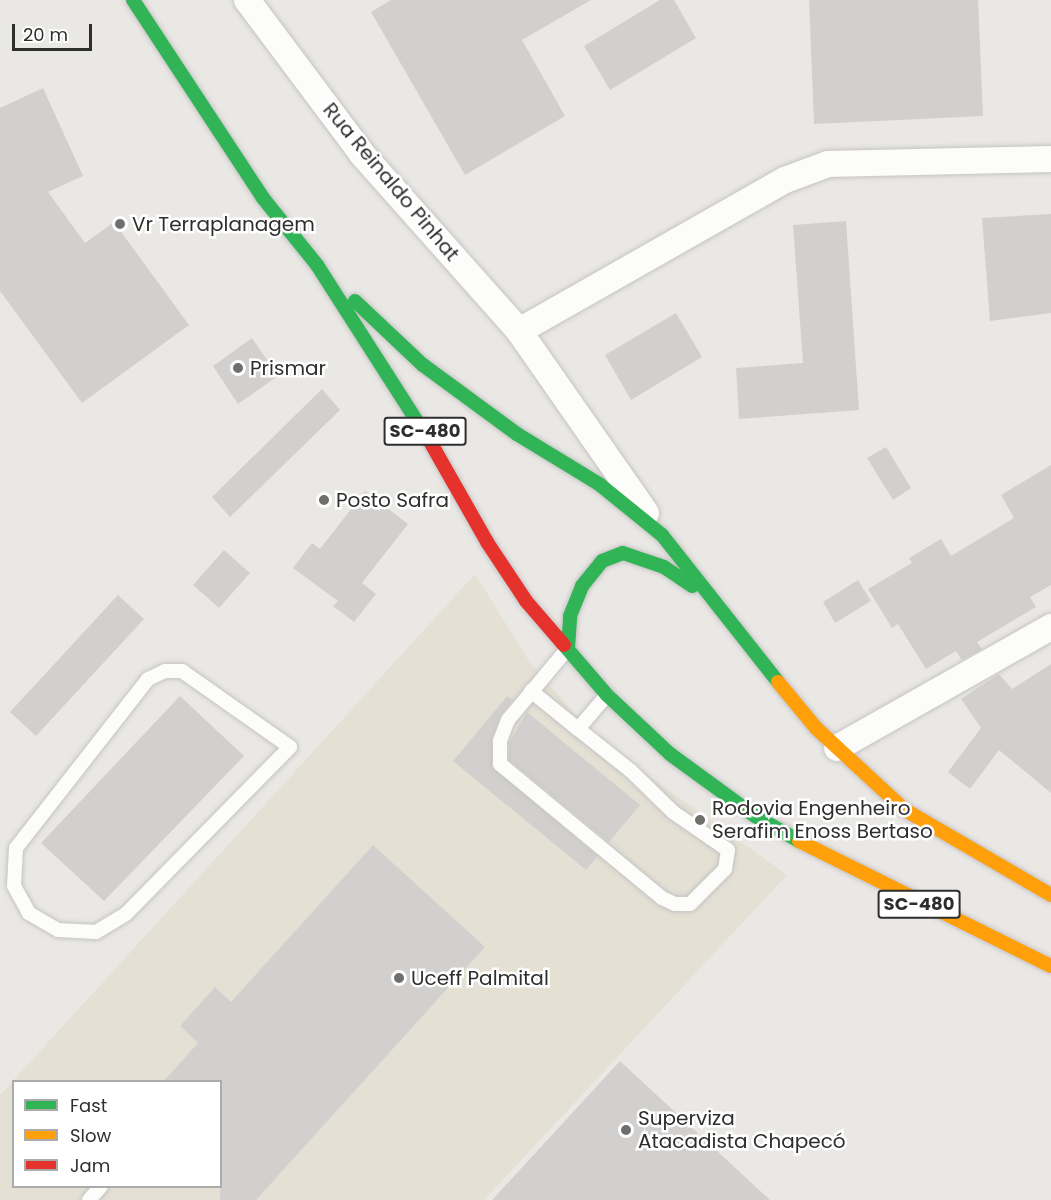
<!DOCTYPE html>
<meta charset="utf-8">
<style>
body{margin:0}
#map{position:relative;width:1051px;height:1200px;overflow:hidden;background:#eae8e5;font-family:Poppins,sans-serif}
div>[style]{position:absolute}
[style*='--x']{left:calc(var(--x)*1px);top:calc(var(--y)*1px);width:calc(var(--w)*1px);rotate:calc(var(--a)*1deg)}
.education>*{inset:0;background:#e4e0d4}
.building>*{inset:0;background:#d2d0ce}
.roads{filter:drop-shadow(0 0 2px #c5c4c4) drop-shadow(0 0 2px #c5c4c4)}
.lane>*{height:14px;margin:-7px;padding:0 7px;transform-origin:7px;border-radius:7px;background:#fcfcfb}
.street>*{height:26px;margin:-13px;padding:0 13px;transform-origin:13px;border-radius:13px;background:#fcfcfb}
.fast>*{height:14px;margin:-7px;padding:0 7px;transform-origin:7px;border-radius:7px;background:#30b455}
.slow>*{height:14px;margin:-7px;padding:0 7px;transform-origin:7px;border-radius:7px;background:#ff9f0a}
.jam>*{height:14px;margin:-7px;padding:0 7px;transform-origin:7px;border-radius:7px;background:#e5322d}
.dots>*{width:16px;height:16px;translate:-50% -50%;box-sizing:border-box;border:3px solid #fff;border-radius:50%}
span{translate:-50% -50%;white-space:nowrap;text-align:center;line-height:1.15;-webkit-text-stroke:5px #fff;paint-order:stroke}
.shield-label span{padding:2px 4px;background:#fff;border:2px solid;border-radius:4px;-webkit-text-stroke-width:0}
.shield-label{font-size:18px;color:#2e2e2e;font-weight:700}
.street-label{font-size:20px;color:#2e2e2e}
.poi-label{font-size:20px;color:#2e2e2e}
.left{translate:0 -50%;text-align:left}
.legend{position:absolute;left:12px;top:1080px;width:210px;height:108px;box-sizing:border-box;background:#fff;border:2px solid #ababab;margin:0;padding:8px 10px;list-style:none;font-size:18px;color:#2e2e2e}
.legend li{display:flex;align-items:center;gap:12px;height:30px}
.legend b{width:30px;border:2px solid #ababab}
.scale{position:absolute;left:12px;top:24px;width:80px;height:27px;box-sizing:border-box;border:3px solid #2e2e2e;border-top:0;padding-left:8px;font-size:18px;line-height:21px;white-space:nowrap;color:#2e2e2e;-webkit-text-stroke:4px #fff;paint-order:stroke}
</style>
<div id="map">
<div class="education">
<i style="clip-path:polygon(evenodd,475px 574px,529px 661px,595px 737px,787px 875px,484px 1200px,0 1200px,0 1095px,475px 574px,14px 1082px,220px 1082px,220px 1186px,14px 1186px,14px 1082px)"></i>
</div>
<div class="building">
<i style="clip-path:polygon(391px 0,591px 0,522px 40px,565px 116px,465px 175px,371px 12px)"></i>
<i style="clip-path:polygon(660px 0,674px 0,696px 38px,610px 90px,584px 46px)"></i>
<i style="clip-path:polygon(809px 0,978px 0,983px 116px,814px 124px)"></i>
<i style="clip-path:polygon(43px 88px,83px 176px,48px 192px,85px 243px,114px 222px,189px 325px,82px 403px,0 291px,0 108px)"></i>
<i style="clip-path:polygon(1051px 214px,1051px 313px,990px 321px,982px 218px)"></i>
<i style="clip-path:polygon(846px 221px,859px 410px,739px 419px,736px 368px,803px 363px,793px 225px)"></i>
<i style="clip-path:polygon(676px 313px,702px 357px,631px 400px,605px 355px)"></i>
<i style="clip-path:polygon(252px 338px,278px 376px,238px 404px,213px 366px)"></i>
<i style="clip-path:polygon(322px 389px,340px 410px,230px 517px,212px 497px)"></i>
<i style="clip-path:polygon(886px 447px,911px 488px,893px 500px,867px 458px)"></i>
<i style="clip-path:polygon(1051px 465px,1051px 585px,1030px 597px,1036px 607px,977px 642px,982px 649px,962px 660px,956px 651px,926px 669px,898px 624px,892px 628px,868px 589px,912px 563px,909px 558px,941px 539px,951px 556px,1014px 518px,1001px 495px)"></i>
<i style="clip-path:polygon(365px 491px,408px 524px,362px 583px,376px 594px,354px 622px,333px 606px,338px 601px,293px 568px,312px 543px,320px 549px)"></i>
<i style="clip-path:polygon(224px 550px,250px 573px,219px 608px,193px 585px)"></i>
<i style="clip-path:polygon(858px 580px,871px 601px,835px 623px,823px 602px)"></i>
<i style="clip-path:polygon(118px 595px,144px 619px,36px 736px,10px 712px)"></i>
<i style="clip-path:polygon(1051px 664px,1051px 793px,999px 750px,970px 789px,948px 772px,981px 728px,961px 699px,999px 674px,1012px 689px)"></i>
<i style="clip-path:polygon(180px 696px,244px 756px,104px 901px,41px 843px)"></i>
<i style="clip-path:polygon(507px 696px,513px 700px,500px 716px,492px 738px,492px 767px,598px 856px,586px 870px,453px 761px)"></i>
<i style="clip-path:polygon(527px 712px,640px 805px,609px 842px,509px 760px,509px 743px)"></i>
<i style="clip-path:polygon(373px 845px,485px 947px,256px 1200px,220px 1200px,220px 1082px,163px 1082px,198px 1043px,180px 1026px,215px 987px,231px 1002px)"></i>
<i style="clip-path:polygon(620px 1061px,770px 1200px,492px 1200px)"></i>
</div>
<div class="roads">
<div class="lane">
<i style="--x:568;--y:648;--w:94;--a:129.8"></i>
<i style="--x:508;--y:720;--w:22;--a:111"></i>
<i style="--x:500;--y:741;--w:23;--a:90"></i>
<i style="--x:500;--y:764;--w:210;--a:39.6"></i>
<i style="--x:662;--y:898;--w:14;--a:25"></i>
<i style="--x:675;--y:904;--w:15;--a:0"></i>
<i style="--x:690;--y:904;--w:49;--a:-45"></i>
<i style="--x:725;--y:869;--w:19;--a:-81"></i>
<i style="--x:728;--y:850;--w:67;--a:-145.4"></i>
<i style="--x:673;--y:812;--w:59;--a:-135.7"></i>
<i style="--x:631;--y:771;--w:68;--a:-141.6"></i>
<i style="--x:578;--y:729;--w:45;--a:-49.5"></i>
<i style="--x:165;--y:671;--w:17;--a:0"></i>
<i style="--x:182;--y:671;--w:132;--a:35.1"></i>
<i style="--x:290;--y:747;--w:234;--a:134.5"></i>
<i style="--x:126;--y:914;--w:35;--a:149"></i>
<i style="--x:96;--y:932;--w:38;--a:-177"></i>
<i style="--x:58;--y:930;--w:34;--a:-150"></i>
<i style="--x:29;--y:913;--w:31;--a:-119"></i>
<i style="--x:14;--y:886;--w:38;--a:-87"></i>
<i style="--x:16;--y:848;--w:214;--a:-52"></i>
<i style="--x:148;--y:679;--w:19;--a:-25"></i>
<i style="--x:531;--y:691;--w:60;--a:39"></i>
<i style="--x:89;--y:1200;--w:18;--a:-49"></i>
</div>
<div class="street">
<i style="--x:247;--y:0;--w:192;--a:53.2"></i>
<i style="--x:362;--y:154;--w:237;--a:48.4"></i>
<i style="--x:519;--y:331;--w:222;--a:55.1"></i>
<i style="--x:519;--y:331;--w:306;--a:-29.6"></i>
<i style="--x:785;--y:180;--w:46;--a:-20.4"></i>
<i style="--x:828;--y:164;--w:223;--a:-1.3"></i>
<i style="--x:837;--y:748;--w:246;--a:-29.5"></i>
</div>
<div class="fast">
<i style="--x:133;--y:0;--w:237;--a:56.7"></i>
<i style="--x:263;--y:198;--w:86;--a:51.1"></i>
<i style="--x:317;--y:265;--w:214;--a:57.4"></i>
<i style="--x:355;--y:301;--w:93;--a:43.3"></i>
<i style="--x:423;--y:365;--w:117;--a:36.3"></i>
<i style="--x:517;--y:434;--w:96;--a:31.4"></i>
<i style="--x:599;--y:484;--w:81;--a:39"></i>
<i style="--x:662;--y:535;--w:187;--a:51.7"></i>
<i style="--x:564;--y:645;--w:66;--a:49.3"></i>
<i style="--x:607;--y:695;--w:86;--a:43.1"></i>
<i style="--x:670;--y:754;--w:105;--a:36.1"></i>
<i style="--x:755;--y:816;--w:51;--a:29.6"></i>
<i style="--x:568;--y:648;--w:32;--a:-86"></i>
<i style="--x:570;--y:616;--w:32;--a:-68"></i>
<i style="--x:582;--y:586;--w:32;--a:-51"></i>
<i style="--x:602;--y:561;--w:22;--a:-21"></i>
<i style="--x:623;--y:553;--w:43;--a:18.9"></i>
<i style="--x:664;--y:567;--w:34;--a:34"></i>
</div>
<div class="slow">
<i style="--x:778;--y:682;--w:60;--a:50.4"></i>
<i style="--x:816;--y:728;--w:121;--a:42.7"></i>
<i style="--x:905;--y:810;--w:169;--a:30.2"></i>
<i style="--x:799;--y:841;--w:281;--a:26.4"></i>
</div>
<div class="jam">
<i style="--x:432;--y:445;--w:112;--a:60.4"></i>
<i style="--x:487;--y:542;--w:71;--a:56.5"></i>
<i style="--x:526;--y:601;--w:58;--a:49.2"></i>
</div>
</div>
<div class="dots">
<i style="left:120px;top:224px;background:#706f6e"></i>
<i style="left:238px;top:368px;background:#706f6e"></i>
<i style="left:324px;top:500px;background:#706f6e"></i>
<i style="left:700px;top:820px;background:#706f6e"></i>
<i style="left:399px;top:978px;background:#706f6e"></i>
<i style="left:626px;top:1130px;background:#706f6e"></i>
</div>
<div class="shield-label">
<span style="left:425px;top:431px">SC-480</span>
<span style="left:919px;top:904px">SC-480</span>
</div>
<div class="street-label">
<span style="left:391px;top:182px;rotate:50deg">Rua Reinaldo Pinhat</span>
</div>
<div class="poi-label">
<span class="left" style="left:132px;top:224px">Vr Terraplanagem</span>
<span class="left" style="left:250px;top:368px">Prismar</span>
<span class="left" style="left:336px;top:500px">Posto Safra</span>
<span class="left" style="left:712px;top:820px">Rodovia Engenheiro<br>Serafim Enoss Bertaso</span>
<span class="left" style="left:411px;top:978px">Uceff Palmital</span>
<span class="left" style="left:638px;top:1130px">Superviza<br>Atacadista Chapecó</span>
</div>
<ul class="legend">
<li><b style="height:8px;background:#30b455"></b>Fast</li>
<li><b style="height:8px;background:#ff9f0a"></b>Slow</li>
<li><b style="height:8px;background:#e5322d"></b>Jam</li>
</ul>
<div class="scale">20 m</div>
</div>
